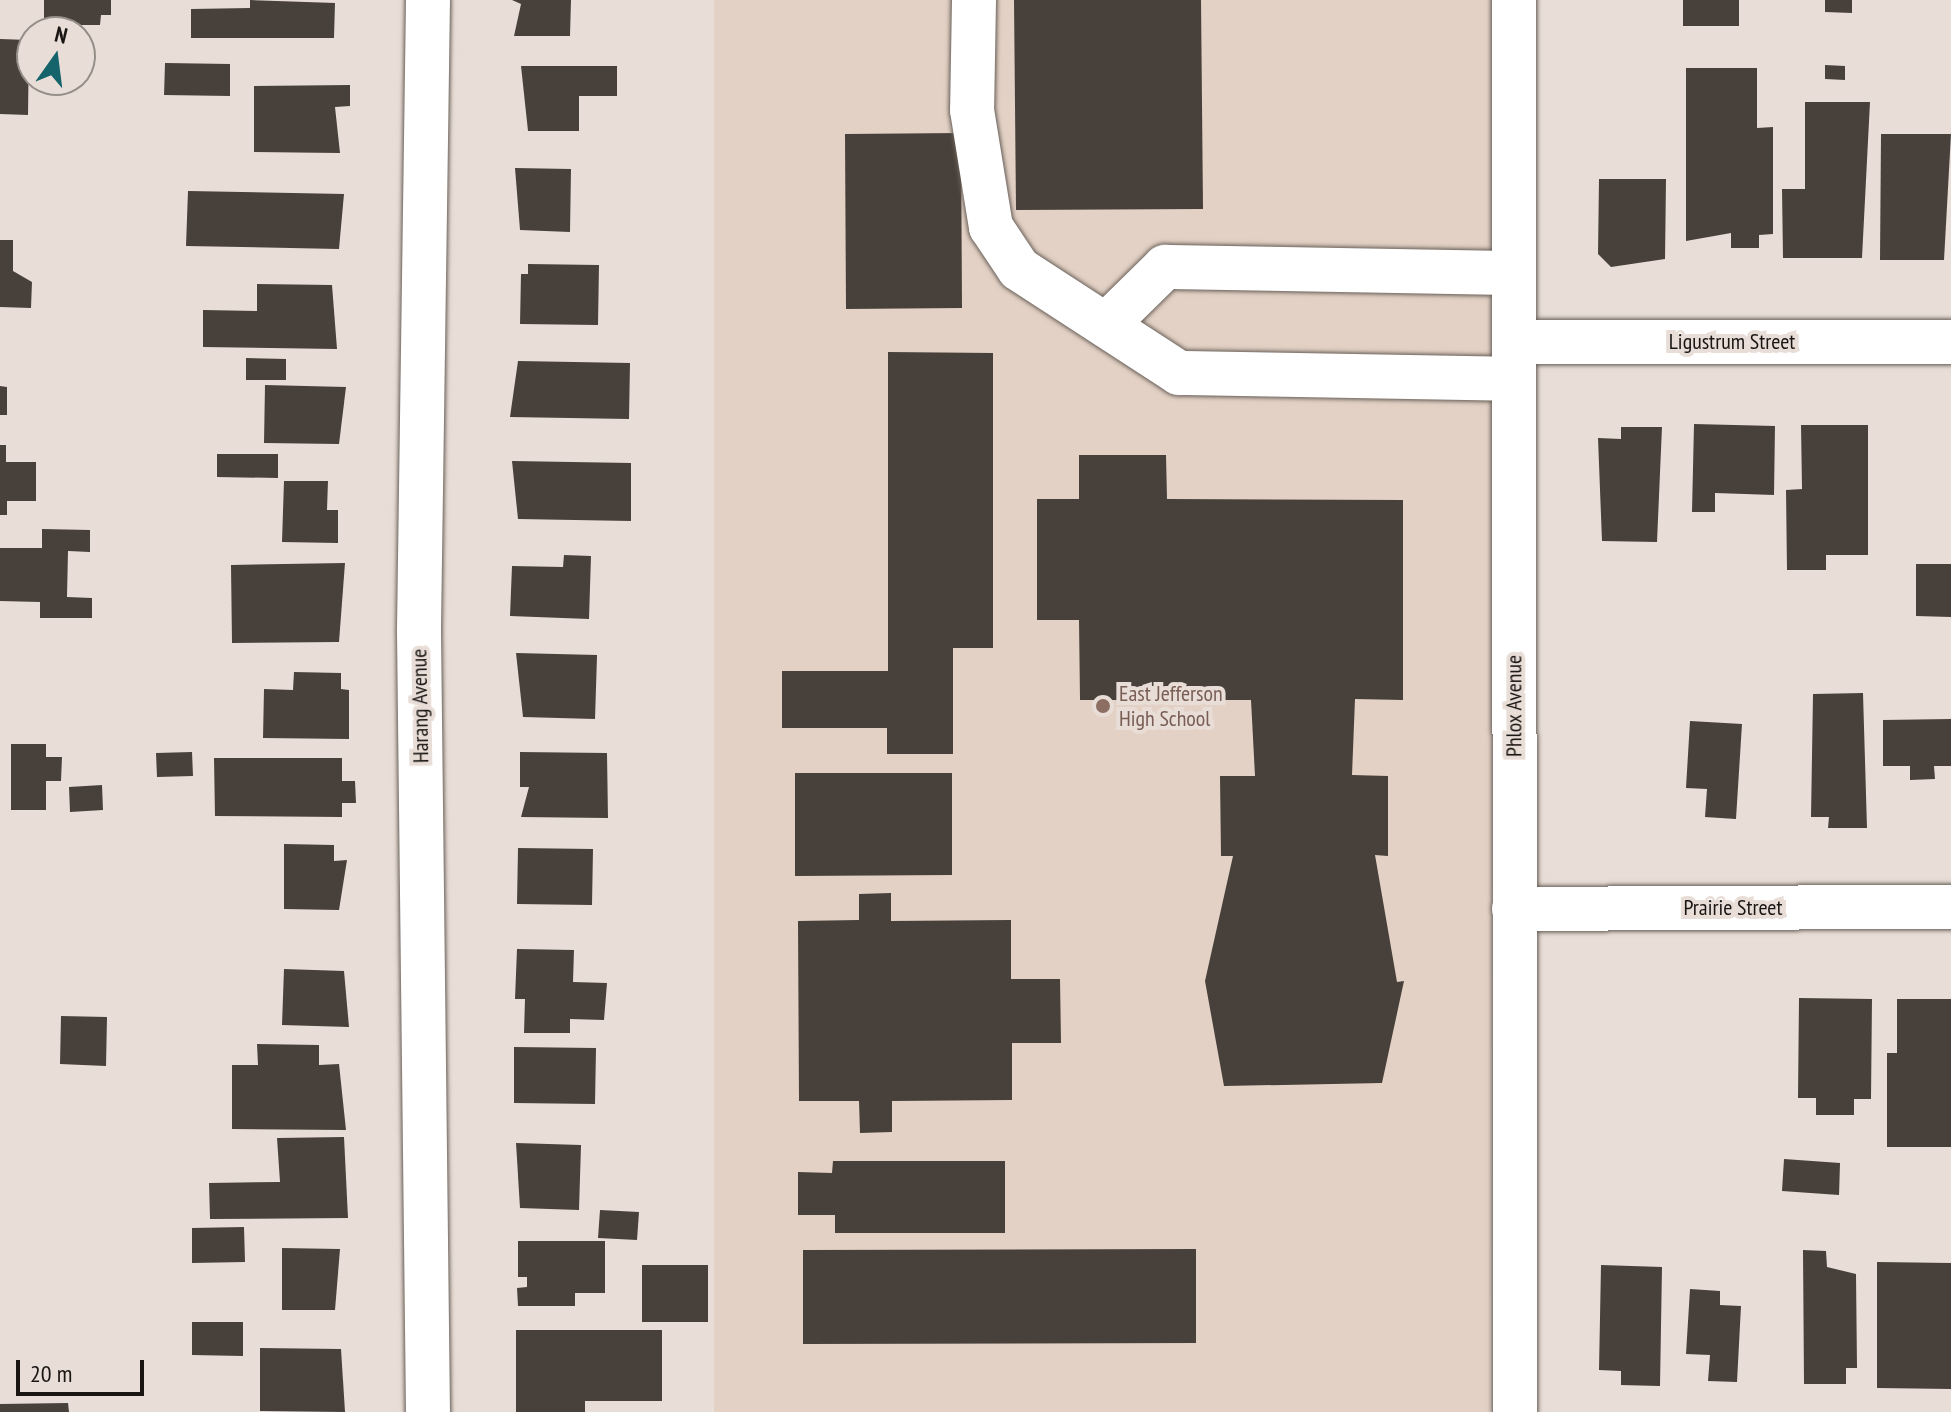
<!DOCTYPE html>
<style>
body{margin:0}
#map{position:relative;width:1951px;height:1412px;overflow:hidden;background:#e9ded7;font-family:"PT Sans Narrow",sans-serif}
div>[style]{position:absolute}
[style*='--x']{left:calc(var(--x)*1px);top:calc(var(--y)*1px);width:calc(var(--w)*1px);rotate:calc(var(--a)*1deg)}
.built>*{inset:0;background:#e3d1c5}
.building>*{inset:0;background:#48403a}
.roads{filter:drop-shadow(0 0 2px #696059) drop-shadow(0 0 2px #696059)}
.minor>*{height:44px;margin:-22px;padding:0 22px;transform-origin:22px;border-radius:22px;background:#fff}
.dots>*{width:22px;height:22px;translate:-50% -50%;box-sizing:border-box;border:4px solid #e9ded7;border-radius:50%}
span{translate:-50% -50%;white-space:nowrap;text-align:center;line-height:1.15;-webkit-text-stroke:8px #e9ded7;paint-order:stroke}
.street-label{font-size:22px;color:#191513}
.education-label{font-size:22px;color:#785e54}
.left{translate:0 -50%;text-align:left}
.north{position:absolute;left:16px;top:16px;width:80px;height:80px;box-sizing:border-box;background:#e9ded7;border:2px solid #968e89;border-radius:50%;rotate:14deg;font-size:22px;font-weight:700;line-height:32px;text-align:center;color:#191513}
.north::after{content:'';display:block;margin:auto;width:28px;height:36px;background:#15636b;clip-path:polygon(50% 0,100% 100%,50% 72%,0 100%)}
.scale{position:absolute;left:16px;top:1360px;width:128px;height:36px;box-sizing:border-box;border:4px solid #191513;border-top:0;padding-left:10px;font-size:24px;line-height:28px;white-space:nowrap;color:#191513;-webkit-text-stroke:6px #e9ded7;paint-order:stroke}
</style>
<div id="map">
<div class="built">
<i style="clip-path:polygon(714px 0,1495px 0,1490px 1412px,714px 1412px)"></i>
</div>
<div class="building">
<i style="clip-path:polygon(44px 0,111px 0,111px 15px,101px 15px,100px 25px,44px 25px)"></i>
<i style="clip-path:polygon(250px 0,335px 3px,334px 38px,191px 38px,191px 9px,250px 8px)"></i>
<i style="clip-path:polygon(512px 0,571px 0,570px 36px,514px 36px,521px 4px)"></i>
<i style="clip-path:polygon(1014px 0,1201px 0,1203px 209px,1016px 210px)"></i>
<i style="clip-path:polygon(1683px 0,1739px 0,1739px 26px,1683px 26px)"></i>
<i style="clip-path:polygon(1825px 0,1852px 0,1852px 13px,1825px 12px)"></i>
<i style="clip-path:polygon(0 39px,29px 40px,28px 115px,0 114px)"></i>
<i style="clip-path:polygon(165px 63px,230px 64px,230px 96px,164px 95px)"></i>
<i style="clip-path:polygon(1825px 65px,1845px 66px,1845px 80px,1825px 79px)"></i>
<i style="clip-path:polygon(521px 66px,617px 66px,617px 96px,579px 96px,579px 131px,528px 131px)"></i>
<i style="clip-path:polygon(1686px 68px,1757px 68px,1757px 128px,1773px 127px,1773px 234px,1759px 235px,1759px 248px,1731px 248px,1731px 233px,1686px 241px)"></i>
<i style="clip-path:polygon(350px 85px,350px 106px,335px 107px,340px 153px,254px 152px,254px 86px)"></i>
<i style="clip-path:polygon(1805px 102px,1870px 102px,1862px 258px,1783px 258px,1782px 189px,1805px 189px)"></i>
<i style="clip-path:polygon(961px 133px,962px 308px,846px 309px,845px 134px)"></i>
<i style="clip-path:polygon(1881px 134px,1951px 134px,1944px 260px,1880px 260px)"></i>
<i style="clip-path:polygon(515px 168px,571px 169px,570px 232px,520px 230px)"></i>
<i style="clip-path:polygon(1599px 179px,1666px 179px,1665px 259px,1611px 267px,1598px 254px)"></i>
<i style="clip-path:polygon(188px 191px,344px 194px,339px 249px,186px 246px)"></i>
<i style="clip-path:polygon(0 240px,13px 240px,13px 271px,32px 282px,31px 308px,0 307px)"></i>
<i style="clip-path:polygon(528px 264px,599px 265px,598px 325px,520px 324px,521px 274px,528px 274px)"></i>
<i style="clip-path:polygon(257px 284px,332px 285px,337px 349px,203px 347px,203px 310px,257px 311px)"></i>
<i style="clip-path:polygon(888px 352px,993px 353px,993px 648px,953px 648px,953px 754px,887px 754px,887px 728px,782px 728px,782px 671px,888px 671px)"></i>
<i style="clip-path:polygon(246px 358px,286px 359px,286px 380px,246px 380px)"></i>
<i style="clip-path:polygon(518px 361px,630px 363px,629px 419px,510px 417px)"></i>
<i style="clip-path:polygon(265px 385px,346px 387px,339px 444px,264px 443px)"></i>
<i style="clip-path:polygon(0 386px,7px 387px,7px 415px,0 415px)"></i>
<i style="clip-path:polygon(1694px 424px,1775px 426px,1774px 495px,1715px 493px,1715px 512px,1692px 512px)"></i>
<i style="clip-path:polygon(1801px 425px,1868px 425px,1868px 555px,1826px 555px,1826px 570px,1787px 570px,1786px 490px,1802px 489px)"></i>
<i style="clip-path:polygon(1621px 427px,1662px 427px,1657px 542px,1602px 541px,1598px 438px,1621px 439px)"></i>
<i style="clip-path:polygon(0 445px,6px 445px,6px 462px,36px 462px,36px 501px,7px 501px,7px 515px,0 515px)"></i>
<i style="clip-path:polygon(217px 454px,278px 454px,278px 478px,217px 477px)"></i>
<i style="clip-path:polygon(1079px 455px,1166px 455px,1167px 499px,1403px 500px,1403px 700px,1355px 699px,1352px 775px,1388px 776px,1388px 856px,1375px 855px,1397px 982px,1404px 981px,1382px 1083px,1224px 1086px,1205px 981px,1233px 856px,1221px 856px,1220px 776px,1255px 776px,1251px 700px,1080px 700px,1079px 620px,1037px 620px,1037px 499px,1079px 499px)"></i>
<i style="clip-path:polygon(512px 461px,631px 463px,631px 521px,518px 519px)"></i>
<i style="clip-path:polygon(284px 481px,328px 481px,327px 510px,338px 510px,338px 543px,282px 542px)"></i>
<i style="clip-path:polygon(42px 529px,90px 530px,90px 552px,68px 551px,67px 597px,92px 598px,92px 618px,40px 618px,40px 602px,0 601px,0 548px,42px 548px)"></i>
<i style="clip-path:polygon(564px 555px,591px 556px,589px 619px,510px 616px,512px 566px,563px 567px)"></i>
<i style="clip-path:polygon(345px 563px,339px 642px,232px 643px,231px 565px)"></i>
<i style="clip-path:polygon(1916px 564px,1951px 564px,1951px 617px,1916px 616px)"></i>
<i style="clip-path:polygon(516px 653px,597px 655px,595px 719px,523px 717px)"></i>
<i style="clip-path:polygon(294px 672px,341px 673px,341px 689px,349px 690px,349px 739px,263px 738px,264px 689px,293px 690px)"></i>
<i style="clip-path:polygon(1863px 693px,1867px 828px,1828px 828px,1829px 817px,1811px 817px,1813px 694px)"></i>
<i style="clip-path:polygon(1951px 719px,1951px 766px,1934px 766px,1935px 779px,1910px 780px,1910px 766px,1883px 766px,1883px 720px)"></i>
<i style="clip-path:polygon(1690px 721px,1742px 724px,1736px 819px,1705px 817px,1707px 789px,1686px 788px)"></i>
<i style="clip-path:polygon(11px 744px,46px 744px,46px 757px,62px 757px,61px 781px,46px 781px,46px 810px,11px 810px)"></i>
<i style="clip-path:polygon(192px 752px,193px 776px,157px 777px,156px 753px)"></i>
<i style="clip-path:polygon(520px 752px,607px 753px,608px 818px,521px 817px,529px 787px,520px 787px)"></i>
<i style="clip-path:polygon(214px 758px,342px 758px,342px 781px,355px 781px,356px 803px,342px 803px,342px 817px,215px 816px)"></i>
<i style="clip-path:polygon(795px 773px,952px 773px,952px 875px,795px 876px)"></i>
<i style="clip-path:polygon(102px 785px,103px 810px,70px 812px,69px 787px)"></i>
<i style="clip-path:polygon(284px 844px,334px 845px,334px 861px,347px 860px,339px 910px,284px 909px)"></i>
<i style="clip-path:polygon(518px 848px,593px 849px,592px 905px,517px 904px)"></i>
<i style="clip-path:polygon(891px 893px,891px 921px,1011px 920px,1011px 979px,1060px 979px,1061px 1043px,1012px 1043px,1012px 1100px,892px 1101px,892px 1132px,860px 1133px,859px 1101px,799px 1101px,798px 921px,859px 920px,859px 894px)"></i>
<i style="clip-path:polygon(517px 949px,574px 950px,573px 982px,607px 983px,604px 1020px,570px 1019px,570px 1033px,524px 1033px,525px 999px,515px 999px)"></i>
<i style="clip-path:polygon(284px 969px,344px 971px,349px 1027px,282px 1025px)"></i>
<i style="clip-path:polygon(1799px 998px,1872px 999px,1871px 1099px,1854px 1099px,1854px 1115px,1816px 1115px,1816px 1098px,1798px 1098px)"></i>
<i style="clip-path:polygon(1897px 999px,1951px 999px,1951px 1147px,1887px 1147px,1887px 1053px,1897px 1053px)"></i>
<i style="clip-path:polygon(61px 1016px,107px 1017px,106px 1066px,60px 1064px)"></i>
<i style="clip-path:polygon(257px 1044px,319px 1045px,319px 1065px,339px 1064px,346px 1130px,232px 1129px,232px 1065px,258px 1065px)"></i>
<i style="clip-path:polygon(514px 1047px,596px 1048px,595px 1104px,514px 1103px)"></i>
<i style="clip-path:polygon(344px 1137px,348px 1218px,210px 1219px,209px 1183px,280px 1182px,277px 1138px)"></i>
<i style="clip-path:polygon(516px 1143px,581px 1145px,579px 1210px,520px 1208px)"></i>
<i style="clip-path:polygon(1784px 1159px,1840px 1163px,1839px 1195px,1782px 1191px)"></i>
<i style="clip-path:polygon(833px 1161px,1005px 1161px,1005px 1233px,835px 1233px,835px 1215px,798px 1215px,798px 1172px,832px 1173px)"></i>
<i style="clip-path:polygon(600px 1210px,639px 1212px,637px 1240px,598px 1238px)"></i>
<i style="clip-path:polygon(244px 1227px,245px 1262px,192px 1263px,192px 1228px)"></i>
<i style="clip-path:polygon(518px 1241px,605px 1241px,605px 1293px,575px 1293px,575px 1306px,518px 1306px,517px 1288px,527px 1287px,527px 1277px,518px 1277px)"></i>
<i style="clip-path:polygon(282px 1248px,340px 1249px,335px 1310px,282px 1310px)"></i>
<i style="clip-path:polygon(1196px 1249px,1196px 1343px,803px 1344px,803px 1250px)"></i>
<i style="clip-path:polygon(1803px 1250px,1826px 1251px,1827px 1267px,1856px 1274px,1857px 1368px,1846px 1368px,1846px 1384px,1804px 1384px)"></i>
<i style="clip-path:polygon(1877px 1262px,1951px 1263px,1951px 1389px,1877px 1388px)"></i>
<i style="clip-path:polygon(642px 1265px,708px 1265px,708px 1322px,642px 1322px)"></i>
<i style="clip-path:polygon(1601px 1265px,1662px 1267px,1660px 1386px,1621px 1385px,1621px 1371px,1599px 1370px)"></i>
<i style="clip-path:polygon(1690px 1289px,1720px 1291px,1720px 1305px,1741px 1306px,1737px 1382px,1708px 1381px,1710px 1355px,1686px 1354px)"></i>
<i style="clip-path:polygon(192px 1322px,243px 1322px,243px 1356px,192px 1355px)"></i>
<i style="clip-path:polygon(516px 1330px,662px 1330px,662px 1401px,585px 1401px,585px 1412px,516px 1412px)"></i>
<i style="clip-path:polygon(260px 1348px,341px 1349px,345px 1412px,260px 1411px)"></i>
<i style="clip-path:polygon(68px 1403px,69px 1412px,0 1412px,0 1404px)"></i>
</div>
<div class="roads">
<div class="minor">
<i style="--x:428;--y:0;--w:632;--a:90.82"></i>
<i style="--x:419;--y:632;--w:780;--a:89.34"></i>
<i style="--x:974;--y:0;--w:110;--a:91"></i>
<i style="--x:972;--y:110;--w:119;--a:80.8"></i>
<i style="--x:991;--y:227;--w:50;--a:56.3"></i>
<i style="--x:1019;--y:269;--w:191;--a:33"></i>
<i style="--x:1179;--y:373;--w:335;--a:1"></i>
<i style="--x:1514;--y:0;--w:1412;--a:89.96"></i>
<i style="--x:1106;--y:325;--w:83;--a:-44.5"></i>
<i style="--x:1165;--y:267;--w:349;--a:1"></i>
<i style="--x:1514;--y:342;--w:437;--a:0"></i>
<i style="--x:1514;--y:909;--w:437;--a:-0.3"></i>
</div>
</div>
<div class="dots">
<i style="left:1103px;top:706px;background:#8d6e63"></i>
</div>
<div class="street-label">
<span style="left:1732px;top:342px">Ligustrum Street</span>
<span style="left:420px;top:706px;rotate:-91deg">Harang Avenue</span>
<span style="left:1514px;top:706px;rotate:-90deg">Phlox Avenue</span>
<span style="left:1733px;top:908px">Prairie Street</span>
</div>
<div class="education-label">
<span class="left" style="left:1119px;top:706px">East Jefferson<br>High School</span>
</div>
<div class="north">N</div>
<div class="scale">20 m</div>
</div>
